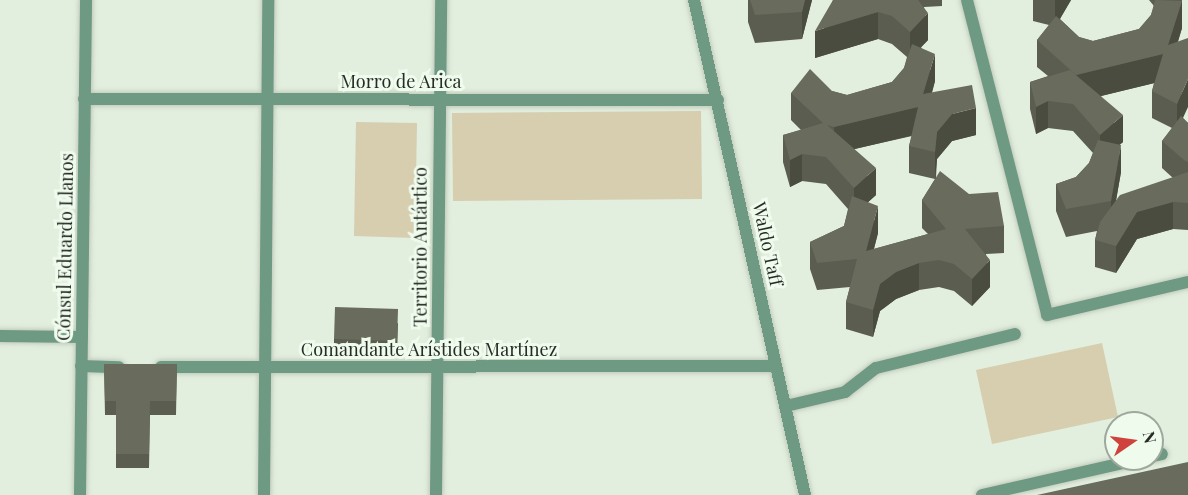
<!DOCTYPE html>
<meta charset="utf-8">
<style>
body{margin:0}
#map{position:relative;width:1188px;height:495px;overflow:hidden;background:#e2eede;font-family:"Playfair Display",serif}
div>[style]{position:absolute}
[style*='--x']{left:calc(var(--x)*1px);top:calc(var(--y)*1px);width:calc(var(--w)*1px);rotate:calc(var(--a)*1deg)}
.green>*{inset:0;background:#d6ceaf}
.roads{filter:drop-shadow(0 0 2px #c1cbbd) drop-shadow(0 0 2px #c1cbbd)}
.service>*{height:12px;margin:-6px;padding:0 6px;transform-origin:6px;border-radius:6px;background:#6e9982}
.minor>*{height:12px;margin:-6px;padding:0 6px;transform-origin:6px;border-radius:6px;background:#6e9982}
.wall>*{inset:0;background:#5a5d4f}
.shaded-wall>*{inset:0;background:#4a4c40}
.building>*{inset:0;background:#696c5c}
span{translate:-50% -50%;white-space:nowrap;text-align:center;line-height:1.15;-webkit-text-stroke:6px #effbec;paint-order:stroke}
.street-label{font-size:18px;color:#282c27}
.north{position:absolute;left:1104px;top:411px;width:60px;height:60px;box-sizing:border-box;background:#effbec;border:2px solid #9fa89d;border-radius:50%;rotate:77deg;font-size:16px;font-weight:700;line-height:24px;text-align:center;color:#282c27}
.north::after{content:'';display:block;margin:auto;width:21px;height:27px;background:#d0423c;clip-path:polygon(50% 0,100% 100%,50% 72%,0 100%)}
</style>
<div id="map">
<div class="green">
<i style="clip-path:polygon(701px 111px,702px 199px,453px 201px,452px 113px)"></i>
<i style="clip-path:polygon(356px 122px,417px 123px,415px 238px,354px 236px)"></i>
<i style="clip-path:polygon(1102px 343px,1118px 417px,992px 444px,976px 370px)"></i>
</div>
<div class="roads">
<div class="service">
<i style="--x:1152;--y:456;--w:10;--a:-11"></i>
<i style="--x:982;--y:495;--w:162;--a:-12.8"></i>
</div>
<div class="minor">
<i style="--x:694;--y:0;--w:507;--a:77.36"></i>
<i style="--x:967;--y:0;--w:325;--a:75.7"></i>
<i style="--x:1047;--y:315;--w:145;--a:-13.2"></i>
<i style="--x:84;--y:99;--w:634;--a:0.09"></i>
<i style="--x:0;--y:336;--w:82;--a:0.7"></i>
<i style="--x:81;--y:366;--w:38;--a:2"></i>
<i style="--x:161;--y:367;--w:615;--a:-0.09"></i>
<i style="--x:786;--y:406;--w:61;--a:-13.3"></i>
<i style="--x:845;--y:392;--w:39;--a:-38"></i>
<i style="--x:876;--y:368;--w:143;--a:-13.7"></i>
<i style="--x:80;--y:495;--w:495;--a:-89.3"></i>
<i style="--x:264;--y:495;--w:495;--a:-89.5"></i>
<i style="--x:436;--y:495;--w:495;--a:-89.4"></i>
</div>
</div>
<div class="wall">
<i style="clip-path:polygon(748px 0,812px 0,802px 39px,755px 43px,748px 22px)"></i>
<i style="clip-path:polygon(evenodd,833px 0,942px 0,942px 6px,924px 7px,928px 40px,921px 47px,935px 81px,932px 93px,976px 135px,952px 141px,937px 159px,936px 178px,1004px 226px,1004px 253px,986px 254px,990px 287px,972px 306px,954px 291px,939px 287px,919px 290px,896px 299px,880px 311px,873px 337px,846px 329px,846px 302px,850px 287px,817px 290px,810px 269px,810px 242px,844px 226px,848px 209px,826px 184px,802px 181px,790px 187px,783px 162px,783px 135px,801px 130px,791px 120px,791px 93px,832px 91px,847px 95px,892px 82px,904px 68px,907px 57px,892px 44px,878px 39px,815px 58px,833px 0,912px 136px,909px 146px,909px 173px,935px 179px,922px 200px,922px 228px,928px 234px,874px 249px,878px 233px,868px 202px,876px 195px,854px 149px,912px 136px)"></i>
<i style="clip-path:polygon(evenodd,1033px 0,1071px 0,1060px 19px,1079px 37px,1093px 41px,1139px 29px,1151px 15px,1154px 6px,1149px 0,1182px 0,1182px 28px,1178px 42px,1183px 118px,1188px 123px,1188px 230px,1173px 229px,1137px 239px,1116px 273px,1095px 267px,1095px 240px,1097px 231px,1066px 237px,1056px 211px,1056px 184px,1076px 177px,1089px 163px,1093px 153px,1073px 131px,1048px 128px,1036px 134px,1030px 109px,1030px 82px,1048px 76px,1037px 67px,1037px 40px,1049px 25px,1033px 21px,1033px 0,1154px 83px,1152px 91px,1152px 118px,1172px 128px,1162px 141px,1162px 168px,1173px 178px,1116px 201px,1121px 172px,1119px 145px,1123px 142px,1101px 96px,1154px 83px)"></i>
<i style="clip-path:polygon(398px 323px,397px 356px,334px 353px,334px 339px)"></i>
<i style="clip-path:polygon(104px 364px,177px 364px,176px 415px,150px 415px,149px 468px,116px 468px,116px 415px,105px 415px)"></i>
</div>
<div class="shaded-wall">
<i style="clip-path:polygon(805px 0,812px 0,802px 39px,802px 12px)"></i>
<i style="clip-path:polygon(1055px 0,1071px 0,1055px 27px)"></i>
<i style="clip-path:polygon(1182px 1px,1182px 28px,1168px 72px,1168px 45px)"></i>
<i style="clip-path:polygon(878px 12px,878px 39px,815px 58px,815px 31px)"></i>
<i style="clip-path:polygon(928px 13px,928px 40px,910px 59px,910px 32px)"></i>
<i style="clip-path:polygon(935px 54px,935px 81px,923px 122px,923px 94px)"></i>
<i style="clip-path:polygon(1163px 54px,1163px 81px,1076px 102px,1076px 75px)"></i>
<i style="clip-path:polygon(1188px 79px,1188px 107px,1177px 131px,1177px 104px)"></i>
<i style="clip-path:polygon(1048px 101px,1048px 128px,1036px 134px,1036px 107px)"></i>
<i style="clip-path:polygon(918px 107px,918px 134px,834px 154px,834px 127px)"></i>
<i style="clip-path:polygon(976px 108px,976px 135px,952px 141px,937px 159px,935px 179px,935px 152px,937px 132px,952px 114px)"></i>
<i style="clip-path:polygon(1123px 115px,1123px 142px,1100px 162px,1100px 135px)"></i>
<i style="clip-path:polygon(1121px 145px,1121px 172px,1111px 228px,1111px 201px)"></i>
<i style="clip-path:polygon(802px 154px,802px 181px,790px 187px,790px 160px)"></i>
<i style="clip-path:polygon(876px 168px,876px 195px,854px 215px,854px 188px)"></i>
<i style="clip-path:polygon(1173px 202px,1173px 229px,1137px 239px,1116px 273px,1116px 246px,1137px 212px)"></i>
<i style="clip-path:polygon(878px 206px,878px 233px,866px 278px,866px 251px)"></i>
<i style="clip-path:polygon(990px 260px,990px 287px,972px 306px,972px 279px)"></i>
<i style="clip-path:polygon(919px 263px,919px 290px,896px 299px,880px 311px,873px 337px,873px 310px,880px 284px,896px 272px)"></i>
</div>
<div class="building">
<i style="clip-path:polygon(750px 0,805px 0,802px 12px,755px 15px)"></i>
<i style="clip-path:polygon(833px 0,918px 0,928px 13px,910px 32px,892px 16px,878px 12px,815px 31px)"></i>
<i style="clip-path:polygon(1155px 0,1182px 1px,1168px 45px,1188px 38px,1188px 79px,1177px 104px,1152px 91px,1163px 54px,1076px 75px,1037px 40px,1056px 16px,1079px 37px,1093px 41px,1139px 29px,1151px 15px)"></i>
<i style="clip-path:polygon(912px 44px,935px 54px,923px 94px,972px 85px,976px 108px,952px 114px,937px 132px,935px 152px,909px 146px,918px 107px,834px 127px,827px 125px,876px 168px,854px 188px,826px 157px,802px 154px,790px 160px,783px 135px,823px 123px,791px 93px,810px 69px,832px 91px,847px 95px,892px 82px,904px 68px)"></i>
<i style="clip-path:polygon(1070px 70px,1123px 115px,1100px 135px,1073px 104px,1048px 101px,1036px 107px,1030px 82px)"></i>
<i style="clip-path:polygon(1181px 116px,1188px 123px,1188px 162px,1184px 160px,1162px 141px)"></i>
<i style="clip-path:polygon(1098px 140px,1121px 145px,1111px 201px,1066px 209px,1056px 184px,1076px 177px,1089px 163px)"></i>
<i style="clip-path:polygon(940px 171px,969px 194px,998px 192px,1004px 226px,965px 229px,990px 260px,972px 279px,954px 264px,939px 260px,919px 263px,896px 272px,880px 284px,873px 310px,846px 302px,857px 259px,817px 263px,810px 242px,844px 226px,852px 196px,878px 206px,866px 251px,946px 229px,922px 200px)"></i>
<i style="clip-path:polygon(1188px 172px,1188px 203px,1173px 202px,1137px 212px,1116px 246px,1095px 240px,1100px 222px,1120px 195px)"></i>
<i style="clip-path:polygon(335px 307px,398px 309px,397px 341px,334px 339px)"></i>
<i style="clip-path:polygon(104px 364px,177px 364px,176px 401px,150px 401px,149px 454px,116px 454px,116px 401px,105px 401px)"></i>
<i style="clip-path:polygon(1188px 462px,1188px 495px,1037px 495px)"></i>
</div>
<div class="street-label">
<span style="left:401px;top:81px">Morro de Arica</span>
<span style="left:768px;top:244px;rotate:78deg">Waldo Taff</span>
<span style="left:65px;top:247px;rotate:-89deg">Cónsul Eduardo Llanos</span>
<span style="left:420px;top:247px;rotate:-90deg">Territorio Antártico</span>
<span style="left:429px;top:349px">Comandante Arístides Martínez</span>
</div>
<div class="north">N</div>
</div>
